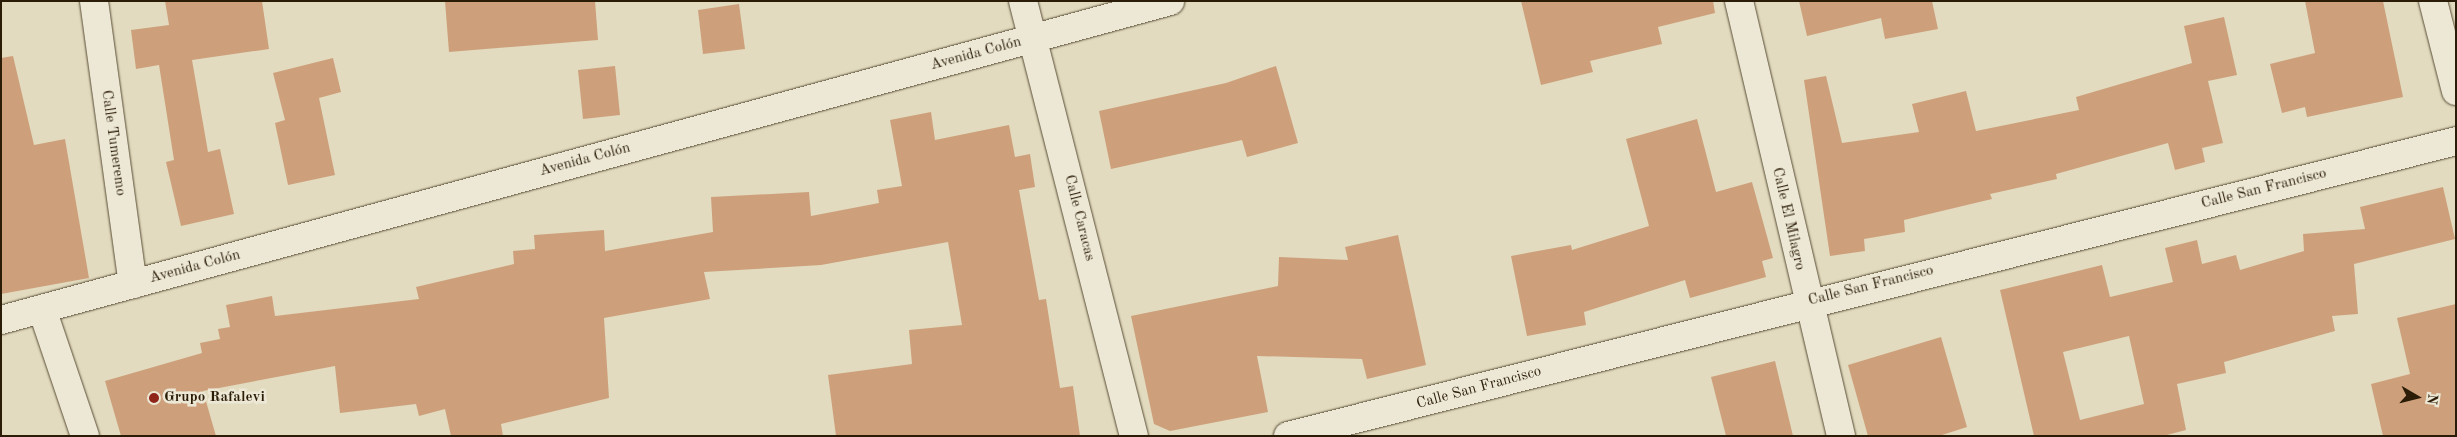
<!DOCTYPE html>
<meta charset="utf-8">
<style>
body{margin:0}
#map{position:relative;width:2457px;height:437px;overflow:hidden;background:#e2dbbf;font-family:"Old Standard TT",serif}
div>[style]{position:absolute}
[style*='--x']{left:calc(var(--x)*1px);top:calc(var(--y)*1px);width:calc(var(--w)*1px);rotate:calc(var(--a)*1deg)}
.building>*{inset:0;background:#cda07b}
.roads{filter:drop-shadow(0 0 1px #594c35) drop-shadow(0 0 1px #594c35)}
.minor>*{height:28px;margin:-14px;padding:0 14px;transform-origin:14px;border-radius:14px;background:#ece8d5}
.dots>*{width:14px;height:14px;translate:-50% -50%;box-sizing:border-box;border:2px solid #ece8d5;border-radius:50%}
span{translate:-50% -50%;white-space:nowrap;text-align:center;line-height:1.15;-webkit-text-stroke:5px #ece8d5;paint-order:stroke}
.street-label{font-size:15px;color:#2b1c07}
.poi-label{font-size:15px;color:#2b1c07;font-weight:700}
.left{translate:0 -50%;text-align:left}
.frame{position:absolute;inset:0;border:2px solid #2b1c07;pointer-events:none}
.north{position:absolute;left:2392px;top:372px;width:50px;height:50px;-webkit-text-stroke:4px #ece8d5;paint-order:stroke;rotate:98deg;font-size:14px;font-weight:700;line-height:20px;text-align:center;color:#2b1c07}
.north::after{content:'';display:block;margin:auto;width:18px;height:22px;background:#2b1c07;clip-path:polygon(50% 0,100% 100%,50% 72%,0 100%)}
</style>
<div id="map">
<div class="building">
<i style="clip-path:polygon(165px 1px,262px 1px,269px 49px,192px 60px,208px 152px,220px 149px,234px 214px,181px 226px,166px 162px,174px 160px,159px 65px,136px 69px,131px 30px,169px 25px)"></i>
<i style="clip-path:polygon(445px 1px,595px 1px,598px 40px,449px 52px)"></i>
<i style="clip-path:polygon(1521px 1px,1713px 1px,1715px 13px,1658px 27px,1662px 44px,1590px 61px,1593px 72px,1541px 85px)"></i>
<i style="clip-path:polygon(1799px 1px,1932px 1px,1938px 29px,1885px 39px,1881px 18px,1807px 36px)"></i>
<i style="clip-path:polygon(2305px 1px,2383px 1px,2403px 97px,2307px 117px,2305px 107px,2282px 113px,2270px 64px,2315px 53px)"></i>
<i style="clip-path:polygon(739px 4px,745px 49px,703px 54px,698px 10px)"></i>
<i style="clip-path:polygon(2224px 17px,2237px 75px,2208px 81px,2223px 143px,2202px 148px,2205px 162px,2175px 170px,2168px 143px,2056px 174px,2057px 179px,1990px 194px,1992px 199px,1904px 220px,1905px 232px,1864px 239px,1865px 251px,1830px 256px,1804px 80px,1826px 76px,1842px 143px,1919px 132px,1912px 104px,1966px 91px,1976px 131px,2079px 110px,2076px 97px,2192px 63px,2184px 26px)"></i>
<i style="clip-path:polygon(13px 56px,34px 145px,65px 139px,89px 278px,1px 294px,1px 58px)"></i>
<i style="clip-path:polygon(333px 58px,341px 92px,319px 98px,335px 175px,288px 185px,275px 123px,285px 120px,273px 73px)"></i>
<i style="clip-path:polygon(615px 66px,620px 115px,583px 119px,578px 70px)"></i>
<i style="clip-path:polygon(1276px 66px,1298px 143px,1247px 157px,1242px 140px,1111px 169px,1099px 111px,1226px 83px)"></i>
<i style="clip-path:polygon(931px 112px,935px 140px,1009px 125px,1015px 157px,1030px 154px,1035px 187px,1019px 190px,1039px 300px,1046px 299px,1060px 388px,1073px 386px,1080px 436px,836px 436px,828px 375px,912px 364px,909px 330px,962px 325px,948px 242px,821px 265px,704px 272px,710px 299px,604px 318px,609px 398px,501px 424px,503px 436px,451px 436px,445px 409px,419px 416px,416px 404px,340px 413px,335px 366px,203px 391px,216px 436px,121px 436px,105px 381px,202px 353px,200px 343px,220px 339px,218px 329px,230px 327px,226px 305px,272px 296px,275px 316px,419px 299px,416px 287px,514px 264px,513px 251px,535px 249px,534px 235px,604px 230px,605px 251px,713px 232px,711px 197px,809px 192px,811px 216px,879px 203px,877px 190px,902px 186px,890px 120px)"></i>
<i style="clip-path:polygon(1697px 119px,1716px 192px,1752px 182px,1773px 258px,1762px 261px,1766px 277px,1690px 298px,1685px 280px,1584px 312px,1586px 325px,1527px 336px,1511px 256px,1571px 245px,1572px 250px,1649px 226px,1626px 139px)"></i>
<i style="clip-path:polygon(evenodd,2443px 187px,2455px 239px,2354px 264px,2358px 314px,2332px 316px,2335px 331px,2224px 362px,2226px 373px,2177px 384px,2186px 430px,2163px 436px,2034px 436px,2000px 290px,2102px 265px,2110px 297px,2173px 282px,2165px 248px,2197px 240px,2202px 264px,2236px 255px,2240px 270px,2304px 251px,2303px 234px,2365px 229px,2360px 207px,2443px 187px,2129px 336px,2144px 404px,2080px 420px,2063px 352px,2129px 336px)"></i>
<i style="clip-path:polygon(1398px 235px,1426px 365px,1367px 379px,1362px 359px,1257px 356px,1268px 412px,1170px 431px,1154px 424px,1131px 316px,1278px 286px,1279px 257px,1348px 260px,1345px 247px)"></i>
<i style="clip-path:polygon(2456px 304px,2456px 436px,2383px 436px,2371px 384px,2410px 374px,2397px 318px)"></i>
<i style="clip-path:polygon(1941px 337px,1967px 427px,1939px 436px,1868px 436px,1848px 365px)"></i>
<i style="clip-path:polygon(1775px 361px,1793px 436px,1726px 436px,1711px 377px)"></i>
</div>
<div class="roads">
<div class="minor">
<i style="--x:94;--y:1;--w:286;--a:82.2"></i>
<i style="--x:1023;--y:1;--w:449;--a:75.7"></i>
<i style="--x:1739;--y:1;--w:447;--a:76.8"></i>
<i style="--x:2433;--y:1;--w:93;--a:75.7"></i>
<i style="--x:42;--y:309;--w:134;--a:71.3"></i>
<i style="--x:1;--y:320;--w:1212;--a:-15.26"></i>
<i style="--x:1288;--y:436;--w:1205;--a:-14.17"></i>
</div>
</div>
<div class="dots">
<i style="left:154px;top:398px;background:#8f2418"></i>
</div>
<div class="street-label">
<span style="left:976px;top:54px;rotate:-15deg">Avenida Colón</span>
<span style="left:113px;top:143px;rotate:82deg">Calle Tumeremo</span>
<span style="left:585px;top:160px;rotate:-15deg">Avenida Colón</span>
<span style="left:2264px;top:189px;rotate:-14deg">Calle San Francisco</span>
<span style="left:1079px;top:218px;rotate:76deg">Calle Caracas</span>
<span style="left:1788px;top:219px;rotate:77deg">Calle El Milagro</span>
<span style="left:195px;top:267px;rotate:-15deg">Avenida Colón</span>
<span style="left:1871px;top:286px;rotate:-14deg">Calle San Francisco</span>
<span style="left:1479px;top:388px;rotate:-15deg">Calle San Francisco</span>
</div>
<div class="poi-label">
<span class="left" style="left:164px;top:398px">Grupo Rafalevi</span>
</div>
<div class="frame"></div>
<div class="north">N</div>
</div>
